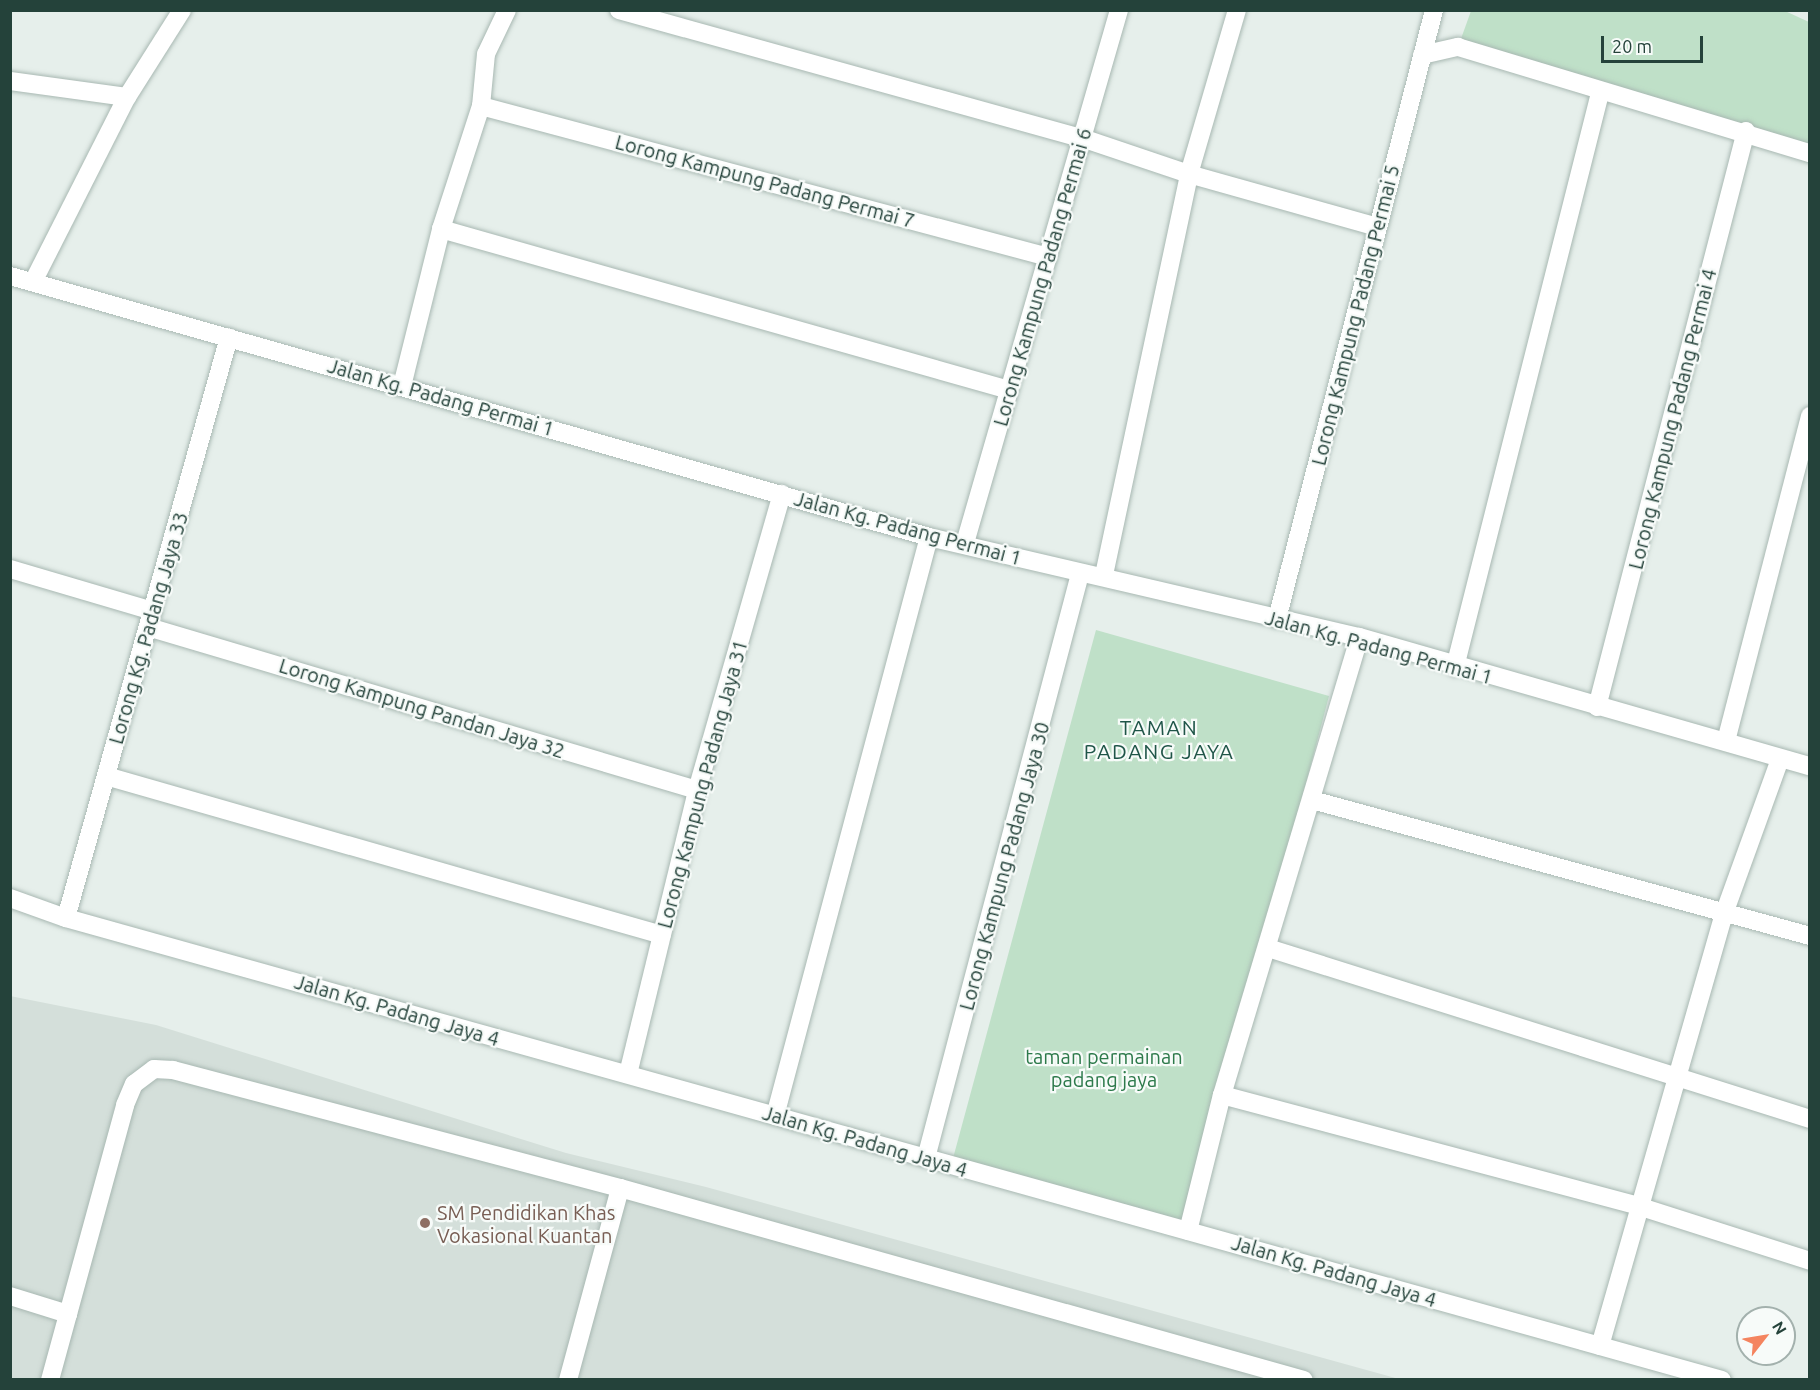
<!DOCTYPE html>
<style>
body{margin:0}
#map{position:relative;width:1820px;height:1390px;overflow:hidden;background:#e6efeb;font-family:Ubuntu,sans-serif}
div>[style]{position:absolute}
[style*='--x']{left:calc(var(--x)*1px);top:calc(var(--y)*1px);width:calc(var(--w)*1px);rotate:calc(var(--a)*1deg)}
.built>*{inset:0;background:#d4dfda}
.green>*{inset:0;background:#bfe0c8}
.roads{filter:drop-shadow(0 0 2px #a8b8b2) drop-shadow(0 0 2px #a8b8b2)}
.minor>*{height:18px;margin:-9px;padding:0 9px;transform-origin:9px;border-radius:9px;background:#fff}
.dots>*{width:16px;height:16px;translate:-50% -50%;box-sizing:border-box;border:3px solid #f7fbf9;border-radius:50%}
span{translate:-50% -50%;white-space:nowrap;text-align:center;line-height:1.15;-webkit-text-stroke:4.5px #f7fbf9;paint-order:stroke}
.street-label{font-size:20px;color:#24423a}
.park-label{font-size:20px;color:#2d7a4b}
.education-label{font-size:20px;color:#785e54}
.left{translate:0 -50%;text-align:left}
.neighbourhood-label{font-size:21px;color:#1f5548;letter-spacing:1.5px}
.frame{position:absolute;inset:0;border:12px solid #24423a;pointer-events:none}
.north{position:absolute;left:1736px;top:1306px;width:60px;height:60px;box-sizing:border-box;background:#f7fbf9;border:2px solid #a3b1ad;border-radius:50%;rotate:59deg;font-size:16px;font-weight:700;line-height:24px;text-align:center;color:#24423a}
.north::after{content:'';display:block;margin:auto;width:21px;height:27px;background:#f4845f;clip-path:polygon(50% 0,100% 100%,50% 72%,0 100%)}
.scale{position:absolute;left:1601px;top:36px;width:102px;height:27px;box-sizing:border-box;border:3px solid #24423a;border-top:0;padding-left:8px;font-size:18px;line-height:21px;white-space:nowrap;color:#24423a;-webkit-text-stroke:4px #f7fbf9;paint-order:stroke}
</style>
<div id="map">
<div class="built">
<i style="clip-path:polygon(10px 996px,156px 1025px,566px 1153px,706px 1187px,1399px 1379px,11px 1379px)"></i>
</div>
<div class="green">
<i style="clip-path:polygon(1471px 11px,1785px 11px,1809px 22px,1809px 153px,1458px 47px)"></i>
<i style="clip-path:polygon(1096px 630px,1329px 696px,1188px 1231px,952px 1162px)"></i>
</div>
<div class="roads">
<div class="minor">
<i style="--x:619;--y:10;--w:480;--a:15.5"></i>
<i style="--x:1082;--y:138;--w:113;--a:18.6"></i>
<i style="--x:1189;--y:174;--w:196;--a:15.7"></i>
<i style="--x:1422;--y:55;--w:37;--a:-13"></i>
<i style="--x:1458;--y:47;--w:368;--a:16.8"></i>
<i style="--x:10;--y:81;--w:118;--a:7.8"></i>
<i style="--x:481;--y:106;--w:587;--a:14.91"></i>
<i style="--x:441;--y:229;--w:590;--a:15.83"></i>
<i style="--x:10;--y:276;--w:955;--a:15.85"></i>
<i style="--x:929;--y:537;--w:441;--a:13.1"></i>
<i style="--x:1359;--y:637;--w:469;--a:16"></i>
<i style="--x:33;--y:282;--w:208;--a:-63.1"></i>
<i style="--x:127;--y:97;--w:103;--a:-57.7"></i>
<i style="--x:402;--y:386;--w:162;--a:-76"></i>
<i style="--x:441;--y:229;--w:129;--a:-72"></i>
<i style="--x:481;--y:106;--w:52;--a:-84.5"></i>
<i style="--x:486;--y:54;--w:49;--a:-64.5"></i>
<i style="--x:965;--y:543;--w:555;--a:-73.88"></i>
<i style="--x:10;--y:569;--w:149;--a:16.4"></i>
<i style="--x:1104;--y:575;--w:410;--a:-78"></i>
<i style="--x:1189;--y:174;--w:171;--a:-73.7"></i>
<i style="--x:1277;--y:619;--w:629;--a:-75.54"></i>
<i style="--x:148;--y:627;--w:573;--a:16.54"></i>
<i style="--x:1455;--y:667;--w:592;--a:-75.82"></i>
<i style="--x:1597;--y:707;--w:595;--a:-75.5"></i>
<i style="--x:1726;--y:741;--w:336;--a:-75.5"></i>
<i style="--x:106;--y:776;--w:578;--a:15.96"></i>
<i style="--x:1312;--y:800;--w:516;--a:15.27"></i>
<i style="--x:10;--y:898;--w:59;--a:19.7"></i>
<i style="--x:66;--y:918;--w:1719;--a:15.59"></i>
<i style="--x:66;--y:918;--w:603;--a:-74.33"></i>
<i style="--x:1268;--y:948;--w:568;--a:17.51"></i>
<i style="--x:628;--y:1074;--w:292;--a:-76.3"></i>
<i style="--x:697;--y:790;--w:308;--a:-74"></i>
<i style="--x:1222;--y:1095;--w:431;--a:14.9"></i>
<i style="--x:1638;--y:1206;--w:181;--a:17.7"></i>
<i style="--x:775;--y:1116;--w:599;--a:-75.11"></i>
<i style="--x:926;--y:1158;--w:604;--a:-75.23"></i>
<i style="--x:1188;--y:1231;--w:140;--a:-76"></i>
<i style="--x:1222;--y:1095;--w:478;--a:-73.3"></i>
<i style="--x:10;--y:1296;--w:61;--a:17.2"></i>
<i style="--x:1600;--y:1346;--w:453;--a:-74"></i>
<i style="--x:1725;--y:911;--w:162;--a:-70.1"></i>
<i style="--x:50;--y:1380;--w:285;--a:-74.7"></i>
<i style="--x:125;--y:1105;--w:23;--a:-67"></i>
<i style="--x:134;--y:1084;--w:25;--a:-37"></i>
<i style="--x:154;--y:1069;--w:19;--a:3"></i>
<i style="--x:173;--y:1070;--w:462;--a:14.8"></i>
<i style="--x:620;--y:1188;--w:710;--a:15.68"></i>
<i style="--x:568;--y:1380;--w:199;--a:-74.8"></i>
</div>
</div>
<div class="dots">
<i style="left:425px;top:1223px;background:#8d6e63"></i>
</div>
<div class="street-label">
<span style="left:765px;top:181px;rotate:15deg">Lorong Kampung Padang Permai 7</span>
<span style="left:1042px;top:277px;rotate:-74deg">Lorong Kampung Padang Permai 6</span>
<span style="left:1355px;top:315px;rotate:-76deg">Lorong Kampung Padang Permai 5</span>
<span style="left:441px;top:397px;rotate:16deg">Jalan Kg. Padang Permai 1</span>
<span style="left:1672px;top:419px;rotate:-76deg">Lorong Kampung Padang Permai 4</span>
<span style="left:908px;top:528px;rotate:15deg">Jalan Kg. Padang Permai 1</span>
<span style="left:148px;top:628px;rotate:-74deg">Lorong Kg. Padang Jaya 33</span>
<span style="left:1379px;top:647px;rotate:15deg">Jalan Kg. Padang Permai 1</span>
<span style="left:422px;top:708px;rotate:17deg">Lorong Kampung Pandan Jaya 32</span>
<span style="left:702px;top:784px;rotate:-75deg">Lorong Kampung Padang Jaya 31</span>
<span style="left:1004px;top:866px;rotate:-75deg">Lorong Kampung Padang Jaya 30</span>
<span style="left:397px;top:1010px;rotate:16deg">Jalan Kg. Padang Jaya 4</span>
<span style="left:865px;top:1141px;rotate:16deg">Jalan Kg. Padang Jaya 4</span>
<span style="left:1334px;top:1271px;rotate:16deg">Jalan Kg. Padang Jaya 4</span>
</div>
<div class="park-label">
<span style="left:1104px;top:1068px">taman permainan<br>padang jaya</span>
</div>
<div class="education-label">
<span class="left" style="left:437px;top:1224px">SM Pendidikan Khas<br>Vokasional Kuantan</span>
</div>
<div class="neighbourhood-label">
<span style="left:1159px;top:739px">TAMAN<br>PADANG JAYA</span>
</div>
<div class="frame"></div>
<div class="north">N</div>
<div class="scale">20 m</div>
</div>
